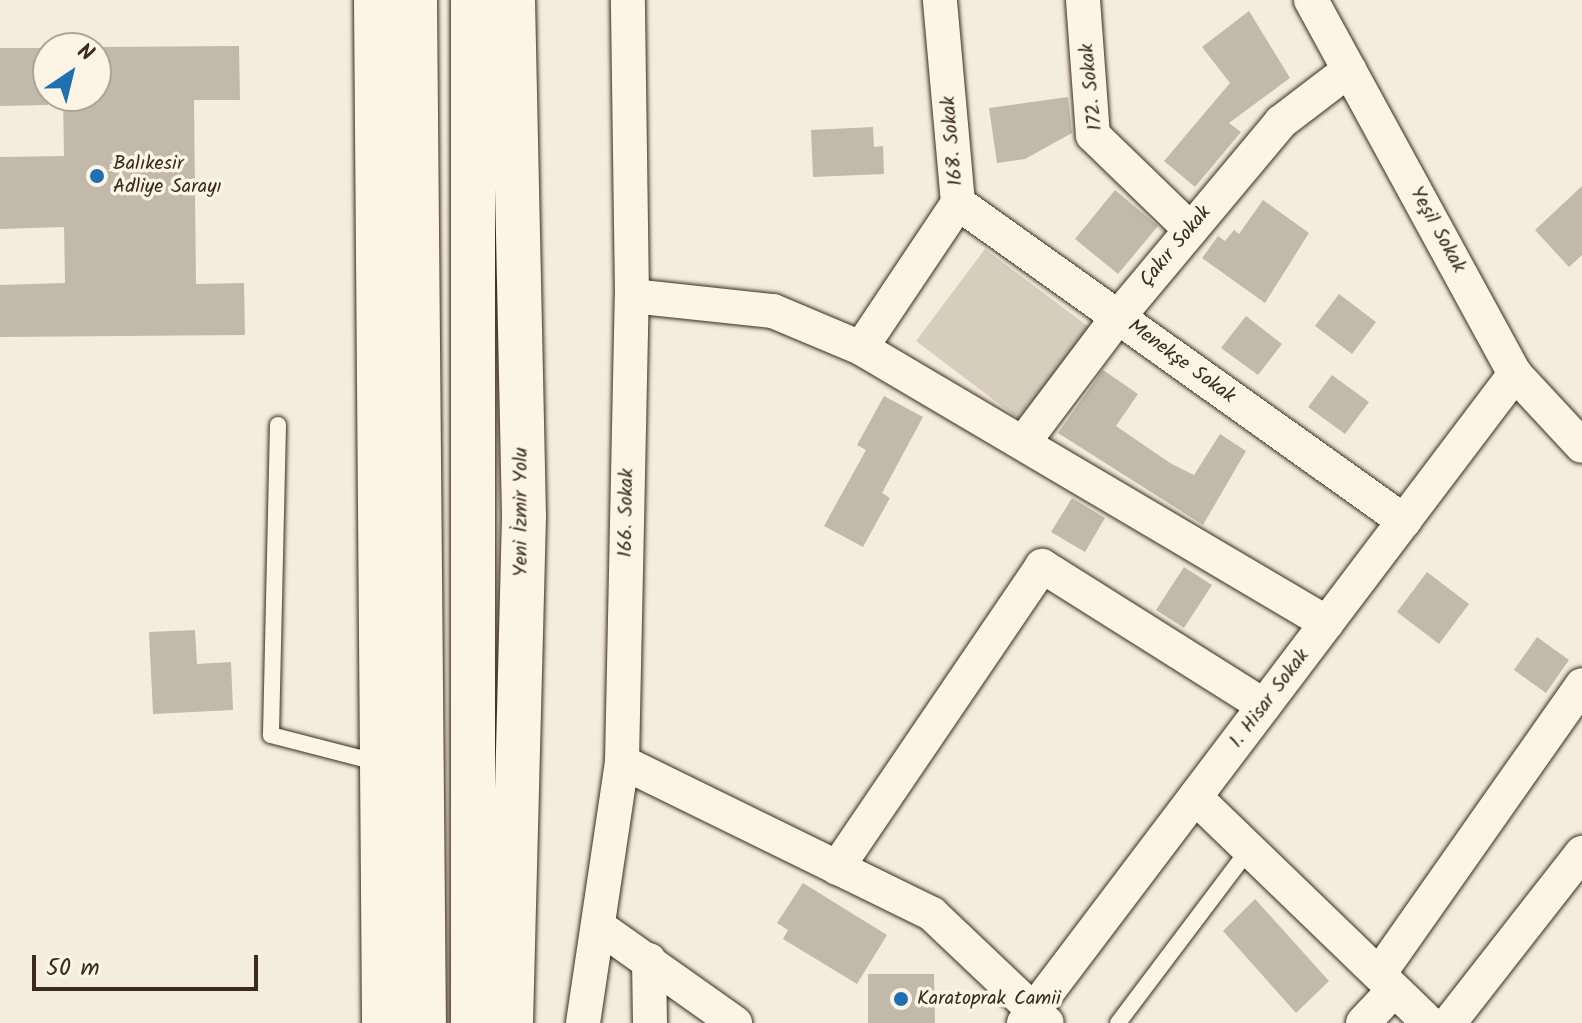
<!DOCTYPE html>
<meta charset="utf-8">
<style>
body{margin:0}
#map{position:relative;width:1582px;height:1023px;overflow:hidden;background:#f4eddd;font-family:Kalam,sans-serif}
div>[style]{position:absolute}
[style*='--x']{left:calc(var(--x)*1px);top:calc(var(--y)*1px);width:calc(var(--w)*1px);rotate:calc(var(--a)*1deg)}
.green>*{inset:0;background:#d6cdbd}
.building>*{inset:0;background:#c3b9aa}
.roads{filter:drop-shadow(0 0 2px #3b2a1e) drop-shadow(0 0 2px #3b2a1e)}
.lane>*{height:16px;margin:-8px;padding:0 8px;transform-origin:8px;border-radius:8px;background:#fcf5e5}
.street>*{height:34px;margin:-17px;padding:0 17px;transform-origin:17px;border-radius:17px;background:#fcf5e5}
.highway>*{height:44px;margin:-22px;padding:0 22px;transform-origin:22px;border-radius:22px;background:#fcf5e5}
.dots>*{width:22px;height:22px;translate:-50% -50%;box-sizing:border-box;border:4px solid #fcf5e5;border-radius:50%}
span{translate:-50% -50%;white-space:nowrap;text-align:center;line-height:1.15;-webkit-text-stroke:7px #fcf5e5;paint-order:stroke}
.street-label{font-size:20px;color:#3b2a1e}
.poi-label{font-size:20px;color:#3b2a1e}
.left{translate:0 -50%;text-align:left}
.north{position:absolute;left:32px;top:32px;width:80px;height:80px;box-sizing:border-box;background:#fcf5e5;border:2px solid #afa495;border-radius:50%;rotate:35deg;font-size:22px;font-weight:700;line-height:32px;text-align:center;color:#3b2a1e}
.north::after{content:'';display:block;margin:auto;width:28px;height:36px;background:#1f6fb2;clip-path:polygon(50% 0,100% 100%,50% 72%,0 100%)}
.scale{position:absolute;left:32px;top:955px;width:226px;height:36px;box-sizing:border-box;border:4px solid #3b2a1e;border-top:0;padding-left:10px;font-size:24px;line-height:28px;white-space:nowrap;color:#3b2a1e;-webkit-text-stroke:6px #fcf5e5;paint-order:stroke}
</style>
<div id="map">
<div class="green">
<i style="clip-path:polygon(985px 249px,1089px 327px,1019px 419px,916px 341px)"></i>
</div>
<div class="building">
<i style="clip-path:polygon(1249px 11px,1290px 78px,1229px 123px,1241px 132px,1195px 187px,1164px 161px,1230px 83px,1202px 47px)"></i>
<i style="clip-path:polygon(239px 46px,240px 100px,194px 100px,196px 284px,244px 283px,245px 335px,0 337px,0 285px,65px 283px,64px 227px,0 229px,0 157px,64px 156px,63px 96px,96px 96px,96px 47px)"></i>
<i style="clip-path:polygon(0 48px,48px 48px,48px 105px,0 106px)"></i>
<i style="clip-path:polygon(1068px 97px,1072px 133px,1025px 159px,997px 163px,989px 108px)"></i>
<i style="clip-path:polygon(873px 127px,874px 147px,883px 146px,884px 174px,813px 177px,811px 130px)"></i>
<i style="clip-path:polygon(1582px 186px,1582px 255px,1569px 267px,1535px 230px)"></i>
<i style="clip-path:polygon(1115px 190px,1158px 226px,1118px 274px,1075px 239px)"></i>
<i style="clip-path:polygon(1263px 200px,1309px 233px,1265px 303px,1202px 258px,1218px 236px,1225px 241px,1234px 230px,1239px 234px)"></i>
<i style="clip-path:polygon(1339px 294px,1376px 322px,1352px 354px,1315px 326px)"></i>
<i style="clip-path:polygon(1246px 316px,1282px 344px,1258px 375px,1221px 348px)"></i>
<i style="clip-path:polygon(1103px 370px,1138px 394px,1116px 426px,1170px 463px,1194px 475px,1220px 434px,1246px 451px,1203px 525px,1058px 433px)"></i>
<i style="clip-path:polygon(1332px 375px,1369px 402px,1345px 434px,1308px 407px)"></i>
<i style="clip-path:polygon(884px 396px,923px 417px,882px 493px,890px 498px,863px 547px,824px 526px,866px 450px,857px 445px)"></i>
<i style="clip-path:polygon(1072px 498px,1105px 518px,1085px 552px,1051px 532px)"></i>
<i style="clip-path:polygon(1184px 567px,1212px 585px,1184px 628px,1156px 610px)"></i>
<i style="clip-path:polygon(1427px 572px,1469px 604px,1439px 644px,1397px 612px)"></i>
<i style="clip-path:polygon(195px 630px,197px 664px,231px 662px,233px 710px,153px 714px,149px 632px)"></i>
<i style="clip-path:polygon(1537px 637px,1569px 660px,1546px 693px,1514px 670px)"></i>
<i style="clip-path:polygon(803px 883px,887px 935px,857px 984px,783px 939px,788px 930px,777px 923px)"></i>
<i style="clip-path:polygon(1255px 899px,1329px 981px,1296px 1013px,1223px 931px)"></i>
<i style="clip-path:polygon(868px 974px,934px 974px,935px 1023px,868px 1023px)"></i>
</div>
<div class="roads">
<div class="lane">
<i style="--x:278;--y:425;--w:310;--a:91.3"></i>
<i style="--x:271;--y:735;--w:112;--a:14.5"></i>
<i style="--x:1118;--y:1023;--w:218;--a:-53"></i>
</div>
<div class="street">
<i style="--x:1083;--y:0;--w:135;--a:85.8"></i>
<i style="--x:1093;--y:135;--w:136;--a:44.1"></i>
<i style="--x:1311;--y:0;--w:426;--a:61.4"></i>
<i style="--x:1515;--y:374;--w:98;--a:47.1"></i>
<i style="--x:958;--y:203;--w:548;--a:35.49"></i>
<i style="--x:632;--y:296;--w:142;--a:6.1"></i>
<i style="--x:773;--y:311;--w:95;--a:22.8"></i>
<i style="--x:861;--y:348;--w:541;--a:30.55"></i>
<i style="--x:861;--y:348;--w:174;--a:-56.2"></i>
<i style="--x:958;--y:203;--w:204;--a:-95.1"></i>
<i style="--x:1023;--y:443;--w:158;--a:-53"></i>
<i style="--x:1118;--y:317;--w:254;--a:-50.1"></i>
<i style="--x:1281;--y:122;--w:86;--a:-37.4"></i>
<i style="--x:622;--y:762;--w:345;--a:26.1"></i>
<i style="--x:932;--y:914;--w:158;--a:43.5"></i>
<i style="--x:1195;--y:797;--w:325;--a:44"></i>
<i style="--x:837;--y:868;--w:365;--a:-55.8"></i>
<i style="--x:1042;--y:566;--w:262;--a:32.2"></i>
<i style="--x:598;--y:926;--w:168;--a:35.3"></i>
<i style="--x:649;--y:960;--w:63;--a:89.1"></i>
<i style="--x:1379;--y:974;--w:353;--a:-54.9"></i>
<i style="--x:583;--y:1023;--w:264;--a:-81.5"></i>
<i style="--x:622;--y:762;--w:466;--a:-88.8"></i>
<i style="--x:632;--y:296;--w:296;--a:-90.8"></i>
<i style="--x:1024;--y:1023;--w:814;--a:-52.89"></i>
<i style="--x:1363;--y:1023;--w:45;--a:-46.8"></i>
<i style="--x:1449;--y:1023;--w:216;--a:-52"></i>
</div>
<div class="highway">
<i style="--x:376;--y:0;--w:1023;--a:89.55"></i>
<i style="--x:415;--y:0;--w:1023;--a:89.5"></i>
<i style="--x:473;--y:0;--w:1023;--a:90"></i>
<i style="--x:511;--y:1023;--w:507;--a:-88.53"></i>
<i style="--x:524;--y:516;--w:516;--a:-91.22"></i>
</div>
</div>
<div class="dots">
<i style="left:97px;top:176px;background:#1f6fb2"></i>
<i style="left:901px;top:999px;background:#1f6fb2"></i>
</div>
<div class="street-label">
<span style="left:1092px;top:87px;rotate:-96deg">172. Sokak</span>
<span style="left:953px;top:141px;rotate:-95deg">168. Sokak</span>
<span style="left:1437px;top:230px;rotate:61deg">Yeşil Sokak</span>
<span style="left:1176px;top:247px;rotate:-50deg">Çakır Sokak</span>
<span style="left:1181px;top:362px;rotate:36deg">Menekşe Sokak</span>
<span style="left:522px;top:512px;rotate:-90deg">Yeni İzmir Yolu</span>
<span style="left:627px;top:513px;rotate:-89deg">166. Sokak</span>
<span style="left:1270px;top:699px;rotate:-53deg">1. Hisar Sokak</span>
</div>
<div class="poi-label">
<span class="left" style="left:113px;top:176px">Balıkesir<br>Adliye Sarayı</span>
<span class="left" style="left:917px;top:999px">Karatoprak Camii</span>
</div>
<div class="north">N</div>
<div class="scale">50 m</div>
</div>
